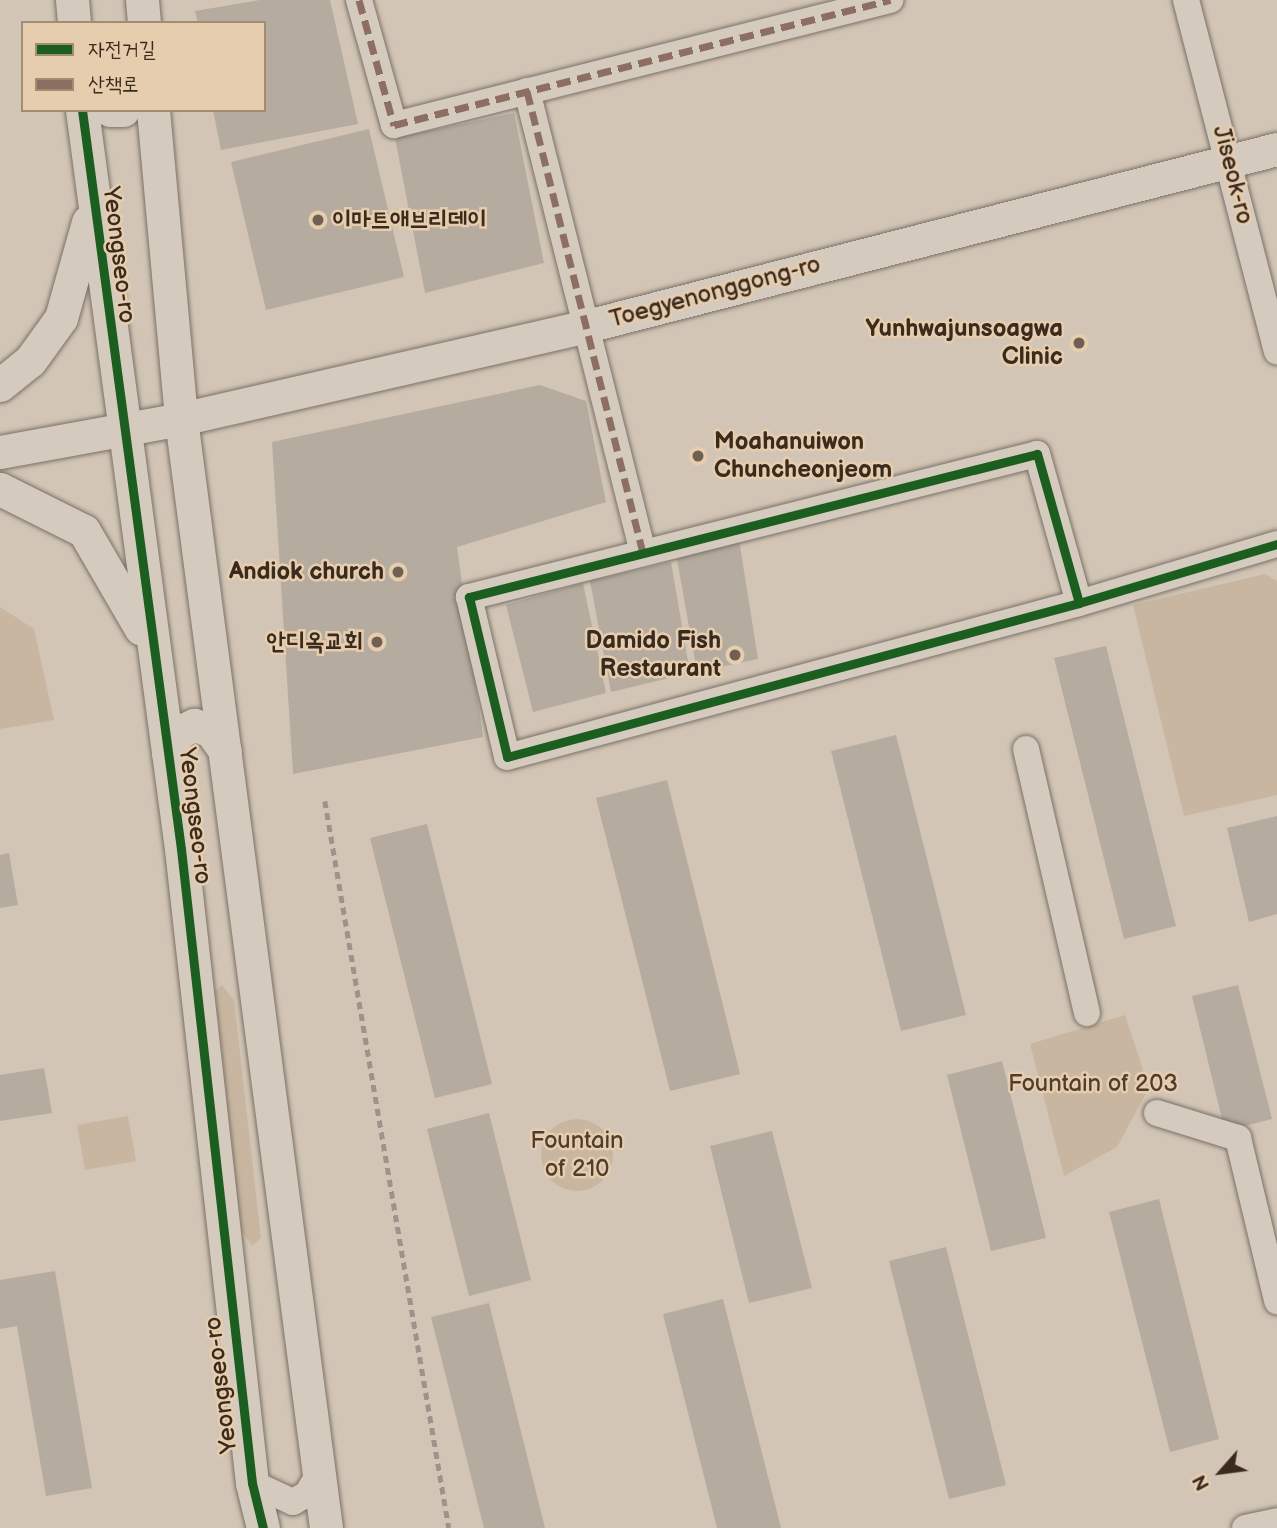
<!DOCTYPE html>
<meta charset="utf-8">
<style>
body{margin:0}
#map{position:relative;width:1277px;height:1528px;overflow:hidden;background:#d2c5b5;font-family:"Balsamiq Sans","Poor Story",sans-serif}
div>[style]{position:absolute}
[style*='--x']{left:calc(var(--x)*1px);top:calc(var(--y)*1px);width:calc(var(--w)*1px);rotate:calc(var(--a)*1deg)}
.green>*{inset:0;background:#c9b6a0}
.round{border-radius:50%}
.building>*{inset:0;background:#b5ab9f}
.path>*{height:4.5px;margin-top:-2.25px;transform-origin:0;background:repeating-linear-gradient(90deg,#9c948a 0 7px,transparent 0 12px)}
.roads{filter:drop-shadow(0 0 2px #7a7167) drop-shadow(0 0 2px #7a7167)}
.minor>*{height:26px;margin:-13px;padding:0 13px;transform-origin:13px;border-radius:13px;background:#d4cabe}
.tertiary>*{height:33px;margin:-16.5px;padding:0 16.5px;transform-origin:16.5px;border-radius:16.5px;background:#d4cabe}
.quiet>*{height:7px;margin-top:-3.5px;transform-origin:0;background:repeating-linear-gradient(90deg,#8d6e63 0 14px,transparent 0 21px)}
.cycleway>*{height:9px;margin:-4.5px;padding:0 4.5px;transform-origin:4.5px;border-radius:4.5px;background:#1b5e20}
.dots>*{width:19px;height:19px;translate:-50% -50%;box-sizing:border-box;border:4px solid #e6cdae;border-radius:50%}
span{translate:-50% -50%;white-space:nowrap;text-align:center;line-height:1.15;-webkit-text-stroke:5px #e6cdae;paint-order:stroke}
.street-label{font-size:24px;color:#3b2a1e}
.poi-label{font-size:24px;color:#3b2a1e;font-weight:700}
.left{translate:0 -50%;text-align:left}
.right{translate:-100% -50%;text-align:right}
.park-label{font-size:24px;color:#4f3d2f}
.legend{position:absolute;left:21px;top:21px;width:245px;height:91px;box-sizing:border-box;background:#e6cdae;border:2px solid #a28c74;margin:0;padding:9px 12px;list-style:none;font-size:21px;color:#3b2a1e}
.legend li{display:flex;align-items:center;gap:14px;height:35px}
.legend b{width:35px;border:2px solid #a28c74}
.north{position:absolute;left:1186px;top:1437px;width:70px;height:70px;-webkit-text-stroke:5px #e6cdae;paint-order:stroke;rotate:242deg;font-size:19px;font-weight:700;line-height:28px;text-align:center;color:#3b2a1e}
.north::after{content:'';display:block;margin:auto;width:24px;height:32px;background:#3b2a1e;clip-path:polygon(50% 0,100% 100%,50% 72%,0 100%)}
</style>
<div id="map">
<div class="green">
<i style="clip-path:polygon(1265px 574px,1277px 581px,1277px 795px,1184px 816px,1133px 605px)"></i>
<i style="clip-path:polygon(0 607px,34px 629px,54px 720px,0 729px)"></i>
<i style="clip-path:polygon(222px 985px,234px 1000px,261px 1238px,252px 1246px,241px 1230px,215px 991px)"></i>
<i style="clip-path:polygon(1125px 1015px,1149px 1088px,1117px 1147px,1064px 1176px,1030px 1044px)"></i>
<i style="clip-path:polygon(128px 1116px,136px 1161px,85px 1170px,77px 1125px)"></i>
<i class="round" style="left:541px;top:1119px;width:72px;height:72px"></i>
</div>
<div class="building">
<i style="clip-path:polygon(260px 0,330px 0,358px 124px,221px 150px,213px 110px,264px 110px,264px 23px,198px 23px,195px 11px)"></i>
<i style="clip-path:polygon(514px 113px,544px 263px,425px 293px,395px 138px)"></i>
<i style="clip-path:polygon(369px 129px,404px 277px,266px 310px,231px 162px)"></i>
<i style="clip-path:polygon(540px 385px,586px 401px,606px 502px,457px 547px,483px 737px,293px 774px,272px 442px)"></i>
<i style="clip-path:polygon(739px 540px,758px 659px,697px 672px,677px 559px)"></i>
<i style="clip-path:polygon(671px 562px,690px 673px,611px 692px,590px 581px)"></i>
<i style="clip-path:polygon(583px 583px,606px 693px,533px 712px,506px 605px)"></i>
<i style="clip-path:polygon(1106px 646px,1176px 926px,1124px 939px,1054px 658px)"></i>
<i style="clip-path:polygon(896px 735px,966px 1015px,901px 1031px,831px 751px)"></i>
<i style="clip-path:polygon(667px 780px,740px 1074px,670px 1091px,596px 798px)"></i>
<i style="clip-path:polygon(1277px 816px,1277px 914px,1249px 922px,1227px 828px)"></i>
<i style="clip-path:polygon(427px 824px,492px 1084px,435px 1098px,370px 838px)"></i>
<i style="clip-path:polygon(9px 853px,18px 905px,0 908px,0 855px)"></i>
<i style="clip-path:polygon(1238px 985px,1272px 1119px,1225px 1131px,1192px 996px)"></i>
<i style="clip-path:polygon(1002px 1061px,1046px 1238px,991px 1251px,947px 1075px)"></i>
<i style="clip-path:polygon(44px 1068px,52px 1113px,0 1121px,0 1075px)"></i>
<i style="clip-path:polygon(489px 1113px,531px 1280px,469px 1296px,427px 1129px)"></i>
<i style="clip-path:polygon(772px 1131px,812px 1288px,749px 1303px,710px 1146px)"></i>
<i style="clip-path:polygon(1159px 1199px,1219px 1439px,1170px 1452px,1109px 1212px)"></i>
<i style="clip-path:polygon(946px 1247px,1006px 1485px,949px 1499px,889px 1261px)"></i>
<i style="clip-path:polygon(55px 1271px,92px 1488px,46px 1496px,17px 1326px,0 1329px,0 1280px)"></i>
<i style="clip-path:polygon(723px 1299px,781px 1528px,717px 1528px,663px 1314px)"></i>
<i style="clip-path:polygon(489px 1303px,545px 1528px,484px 1528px,431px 1317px)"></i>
</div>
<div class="path">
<i style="--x:325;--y:801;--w:737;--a:80.32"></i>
</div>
<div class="roads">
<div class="minor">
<i style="--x:359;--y:0;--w:130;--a:74.4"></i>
<i style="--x:394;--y:125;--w:512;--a:-14.14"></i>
<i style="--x:1186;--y:0;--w:363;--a:75.5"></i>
<i style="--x:527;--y:91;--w:473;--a:75.9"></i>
<i style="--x:1079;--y:603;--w:155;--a:-105.7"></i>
<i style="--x:1037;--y:454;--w:586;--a:165.87"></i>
<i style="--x:469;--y:597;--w:164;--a:76.6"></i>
<i style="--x:507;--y:757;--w:592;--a:-15.07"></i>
<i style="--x:1079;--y:603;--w:207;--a:-16.6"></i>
<i style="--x:1026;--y:749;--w:271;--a:77"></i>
<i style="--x:1157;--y:1113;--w:85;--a:17.2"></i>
<i style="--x:1238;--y:1138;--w:168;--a:76.5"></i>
<i style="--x:252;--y:1483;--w:45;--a:24.9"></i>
<i style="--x:293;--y:1502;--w:16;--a:-30"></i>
<i style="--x:307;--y:1494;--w:21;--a:-59"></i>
<i style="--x:1245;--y:1528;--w:33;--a:-12"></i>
</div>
<div class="tertiary">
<i style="--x:72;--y:0;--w:23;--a:85"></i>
<i style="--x:142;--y:0;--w:23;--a:85"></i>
<i style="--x:82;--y:110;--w:746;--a:82.37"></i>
<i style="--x:181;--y:849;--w:638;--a:83.61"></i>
<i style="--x:252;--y:1483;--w:46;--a:76.3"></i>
<i style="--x:110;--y:110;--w:13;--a:0"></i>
<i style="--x:153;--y:110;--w:310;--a:84.8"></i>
<i style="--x:181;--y:419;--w:1118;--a:82.55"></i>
<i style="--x:0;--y:385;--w:38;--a:-39"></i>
<i style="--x:30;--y:361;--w:53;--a:-54.2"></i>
<i style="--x:61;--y:318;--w:100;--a:-74.3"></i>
<i style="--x:0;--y:452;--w:184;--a:-10.3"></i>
<i style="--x:181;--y:419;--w:412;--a:-12.9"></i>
<i style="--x:583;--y:327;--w:716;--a:-14.39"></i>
<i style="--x:0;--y:489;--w:94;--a:26.6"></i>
<i style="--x:84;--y:531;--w:113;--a:59.8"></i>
<i style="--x:168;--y:753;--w:24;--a:-62"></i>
<i style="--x:179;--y:732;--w:17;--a:-25"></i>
<i style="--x:194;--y:725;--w:18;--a:19"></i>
<i style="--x:211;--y:731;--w:24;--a:55"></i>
</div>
</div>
<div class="quiet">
<i style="--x:359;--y:0;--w:130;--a:74.4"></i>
<i style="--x:394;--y:125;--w:512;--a:-14.14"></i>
<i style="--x:527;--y:91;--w:473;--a:75.9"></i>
</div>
<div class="cycleway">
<i style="--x:82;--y:110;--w:746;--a:82.37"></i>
<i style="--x:181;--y:849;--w:638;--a:83.61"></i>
<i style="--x:252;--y:1483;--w:46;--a:76.3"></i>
<i style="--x:1079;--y:603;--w:155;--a:-105.7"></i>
<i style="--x:1037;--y:454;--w:586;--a:165.87"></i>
<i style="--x:469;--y:597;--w:164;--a:76.6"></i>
<i style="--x:507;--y:757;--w:592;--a:-15.07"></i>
<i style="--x:1079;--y:603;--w:207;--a:-16.6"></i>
</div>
<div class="dots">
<i style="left:318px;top:220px;background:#706053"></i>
<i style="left:1079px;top:343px;background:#706053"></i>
<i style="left:698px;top:456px;background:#706053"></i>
<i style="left:398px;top:572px;background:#706053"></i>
<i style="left:377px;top:642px;background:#706053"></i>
<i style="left:735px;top:655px;background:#706053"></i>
</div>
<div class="street-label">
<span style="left:1233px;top:175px;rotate:76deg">Jiseok-ro</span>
<span style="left:119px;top:255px;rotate:83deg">Yeongseo-ro</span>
<span style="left:715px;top:292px;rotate:-15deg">Toegyenonggong-ro</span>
<span style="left:195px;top:816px;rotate:83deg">Yeongseo-ro</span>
<span style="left:221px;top:1385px;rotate:-97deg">Yeongseo-ro</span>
</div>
<div class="poi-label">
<span class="left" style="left:332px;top:220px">이마트애브리데이</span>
<span class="right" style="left:1063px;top:343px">Yunhwajunsoagwa<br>Clinic</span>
<span class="left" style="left:714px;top:456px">Moahanuiwon<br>Chuncheonjeom</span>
<span class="right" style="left:384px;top:572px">Andiok church</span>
<span class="right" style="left:721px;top:655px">Damido Fish<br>Restaurant</span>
<span class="right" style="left:363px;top:642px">안디옥교회</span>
</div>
<div class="park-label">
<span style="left:1093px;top:1084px">Fountain of 203</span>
<span style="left:577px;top:1155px">Fountain<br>of 210</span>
</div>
<ul class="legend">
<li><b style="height:9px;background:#1b5e20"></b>자전거길</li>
<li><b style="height:9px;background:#8d6e63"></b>산책로</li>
</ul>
<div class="north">N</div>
</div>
